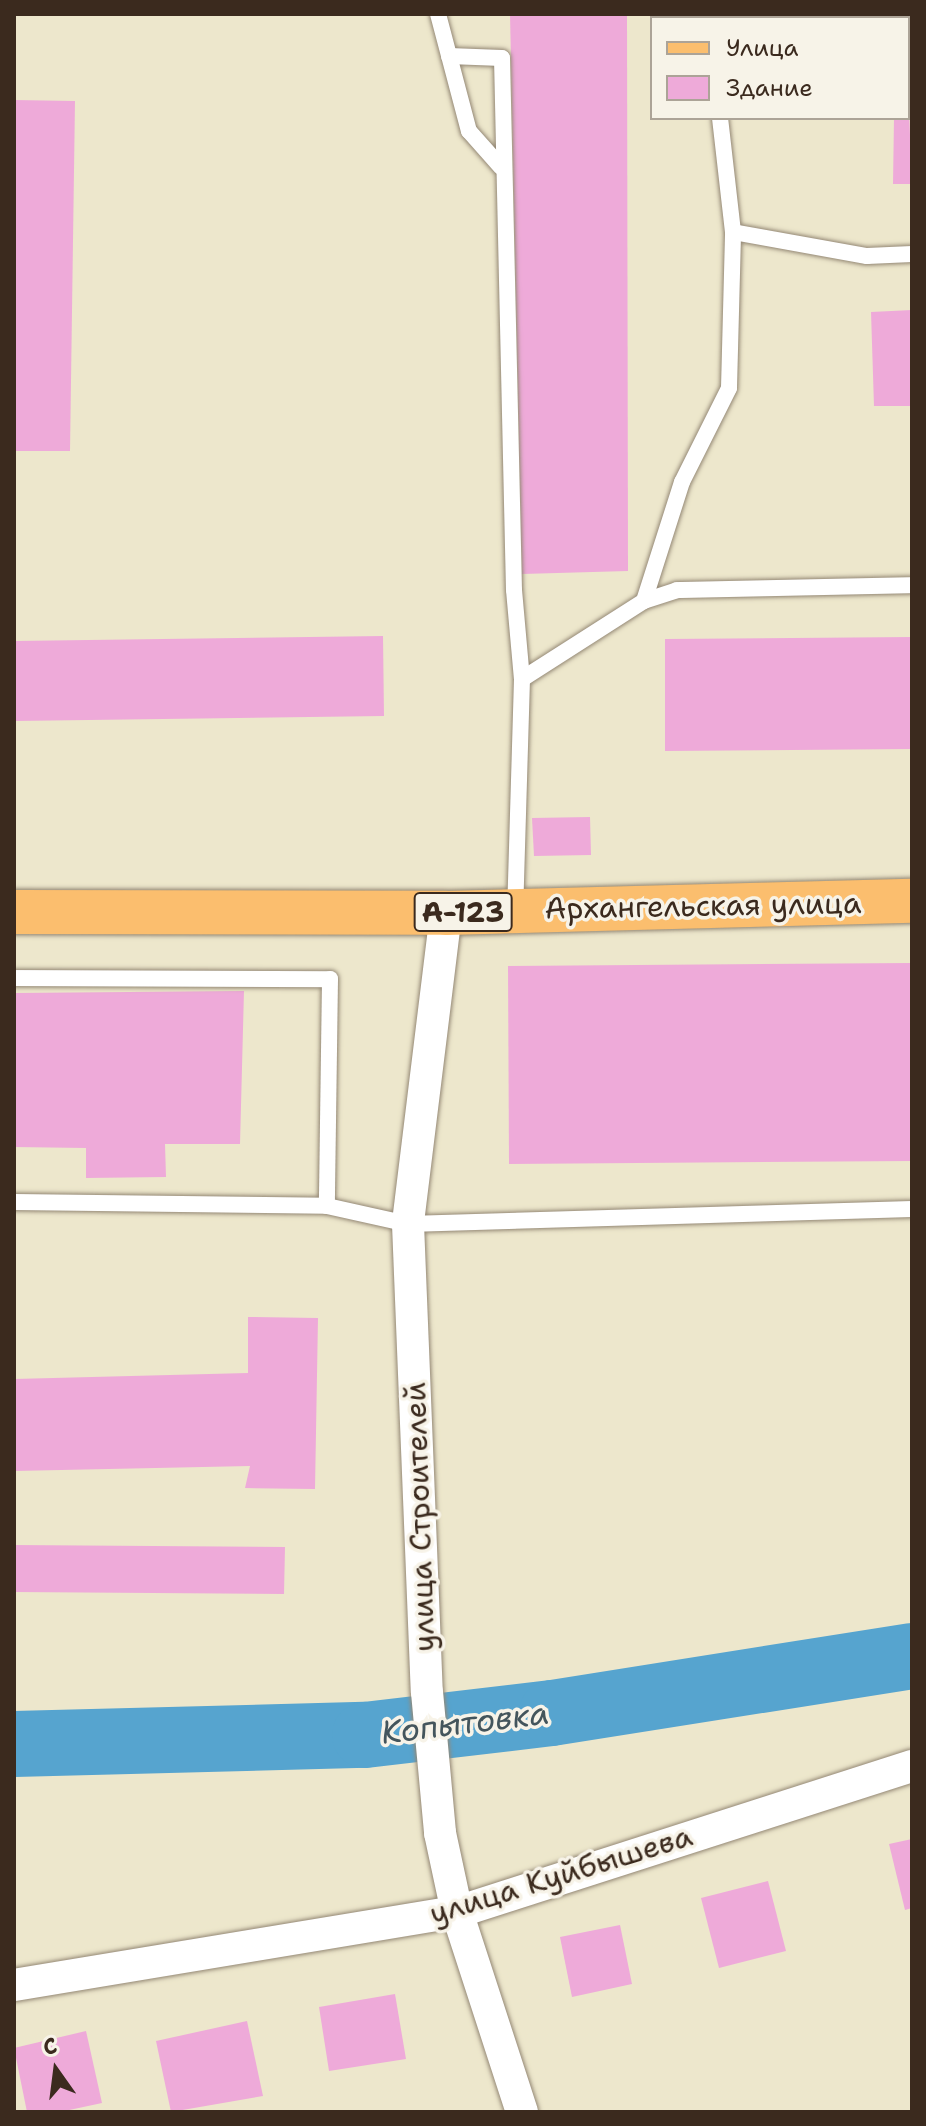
<!DOCTYPE html>
<meta charset="utf-8">
<style>
body{margin:0}
#map{position:relative;width:926px;height:2126px;overflow:hidden;background:#ede7cc;font-family:"Shantell Sans",sans-serif}
div>[style]{position:absolute}
[style*='--x']{left:calc(var(--x)*1px);top:calc(var(--y)*1px);width:calc(var(--w)*1px);rotate:calc(var(--a)*1deg)}
.river>*{height:66px;margin:-33px;padding:0 33px;transform-origin:33px;border-radius:33px;background:#56a4cf}
.building>*{inset:0;background:#eeaad9}
.roads{filter:drop-shadow(0 0 2px #948875) drop-shadow(0 0 2px #948875)}
.lane>*{height:16px;margin:-8px;padding:0 8px;transform-origin:8px;border-radius:8px;background:#fff}
.street>*{height:32px;margin:-16px;padding:0 16px;transform-origin:16px;border-radius:16px;background:#fff}
.primary>*{height:44px;margin:-22px;padding:0 22px;transform-origin:22px;border-radius:22px;background:#fbbe6e}
span{translate:-50% -50%;white-space:nowrap;text-align:center;line-height:1.15;-webkit-text-stroke:7px #f7f3e8;paint-order:stroke}
.shield-label span{padding:2px 6px;background:#f7f3e8;border:2px solid;border-radius:6px;-webkit-text-stroke-width:0}
.shield-label{font-size:28px;color:#3b2a1e;font-weight:700}
.street-label{font-size:30px;color:#3b2a1e}
.water-label{font-size:32px;color:#44555c;font-style:italic}
.frame{position:absolute;inset:0;border:16px solid #3b2a1e;pointer-events:none}
.legend{position:absolute;left:650px;top:16px;width:260px;height:104px;box-sizing:border-box;background:#f7f3e8;border:2px solid #aca397;margin:0;padding:10px 14px;list-style:none;font-size:24px;color:#3b2a1e}
.legend li{display:flex;align-items:center;gap:16px;height:40px}
.legend b{width:40px;border:2px solid #aca397}
.north{position:absolute;left:16px;top:2030px;width:80px;height:80px;-webkit-text-stroke:6px #f7f3e8;paint-order:stroke;rotate:346deg;font-size:22px;font-weight:700;line-height:32px;text-align:center;color:#3b2a1e}
.north::after{content:'';display:block;margin:auto;width:28px;height:36px;background:#3b2a1e;clip-path:polygon(50% 0,100% 100%,50% 72%,0 100%)}
</style>
<div id="map">
<div class="river">
<i style="--x:14;--y:1744;--w:351;--a:-1.5"></i>
<i style="--x:365;--y:1735;--w:188;--a:-6.7"></i>
<i style="--x:552;--y:1713;--w:364;--a:-9"></i>
</div>
<div class="building">
<i style="clip-path:polygon(510px 14px,627px 14px,628px 571px,522px 574px)"></i>
<i style="clip-path:polygon(908px 86px,912px 184px,893px 184px,894px 118px,908px 118px)"></i>
<i style="clip-path:polygon(14px 100px,75px 101px,70px 451px,14px 451px)"></i>
<i style="clip-path:polygon(912px 310px,912px 406px,874px 406px,871px 312px)"></i>
<i style="clip-path:polygon(383px 636px,384px 716px,14px 721px,14px 641px)"></i>
<i style="clip-path:polygon(912px 637px,912px 749px,665px 751px,665px 639px)"></i>
<i style="clip-path:polygon(590px 817px,591px 855px,534px 856px,532px 818px)"></i>
<i style="clip-path:polygon(912px 963px,912px 1161px,509px 1164px,508px 966px)"></i>
<i style="clip-path:polygon(244px 991px,240px 1144px,165px 1144px,166px 1177px,86px 1178px,86px 1148px,14px 1147px,14px 993px)"></i>
<i style="clip-path:polygon(248px 1317px,318px 1318px,315px 1489px,245px 1488px,250px 1466px,14px 1471px,14px 1379px,248px 1373px)"></i>
<i style="clip-path:polygon(14px 1545px,285px 1547px,284px 1594px,14px 1592px)"></i>
<i style="clip-path:polygon(912px 1839px,912px 1908px,905px 1910px,889px 1844px)"></i>
<i style="clip-path:polygon(768px 1881px,786px 1951px,719px 1968px,701px 1898px)"></i>
<i style="clip-path:polygon(620px 1925px,632px 1984px,572px 1997px,560px 1937px)"></i>
<i style="clip-path:polygon(395px 1994px,406px 2059px,329px 2071px,319px 2007px)"></i>
<i style="clip-path:polygon(247px 2021px,263px 2096px,171px 2112px,156px 2041px)"></i>
<i style="clip-path:polygon(86px 2031px,102px 2103px,60px 2112px,27px 2112px,14px 2048px)"></i>
</div>
<div class="roads">
<div class="lane">
<i style="--x:438;--y:14;--w:121;--a:75.2"></i>
<i style="--x:469;--y:131;--w:48;--a:48.4"></i>
<i style="--x:672;--y:14;--w:5;--a:53"></i>
<i style="--x:449;--y:56;--w:53;--a:2.2"></i>
<i style="--x:502;--y:58;--w:532;--a:88.71"></i>
<i style="--x:514;--y:590;--w:89;--a:84.9"></i>
<i style="--x:522;--y:679;--w:230;--a:91.7"></i>
<i style="--x:733;--y:232;--w:136;--a:10.2"></i>
<i style="--x:867;--y:256;--w:45;--a:-2.5"></i>
<i style="--x:644;--y:601;--w:125;--a:-72.3"></i>
<i style="--x:682;--y:482;--w:105;--a:-63.4"></i>
<i style="--x:729;--y:388;--w:156;--a:-88.5"></i>
<i style="--x:733;--y:232;--w:115;--a:-96.5"></i>
<i style="--x:522;--y:679;--w:145;--a:-32.6"></i>
<i style="--x:644;--y:601;--w:35;--a:-18"></i>
<i style="--x:677;--y:590;--w:235;--a:-1.2"></i>
<i style="--x:14;--y:978;--w:316;--a:0.2"></i>
<i style="--x:330;--y:979;--w:227;--a:90.8"></i>
<i style="--x:14;--y:1202;--w:313;--a:0.7"></i>
<i style="--x:327;--y:1206;--w:83;--a:12.5"></i>
<i style="--x:408;--y:1224;--w:504;--a:-1.7"></i>
</div>
<div class="street">
<i style="--x:446;--y:913;--w:313;--a:97"></i>
<i style="--x:408;--y:1224;--w:468;--a:87.7"></i>
<i style="--x:427;--y:1692;--w:142;--a:84.7"></i>
<i style="--x:440;--y:1833;--w:81;--a:77.9"></i>
<i style="--x:457;--y:1912;--w:210;--a:72"></i>
<i style="--x:14;--y:1985;--w:449;--a:-9.4"></i>
<i style="--x:457;--y:1912;--w:478;--a:-17.8"></i>
</div>
<div class="primary">
<i style="--x:14;--y:912;--w:432;--a:0.1"></i>
<i style="--x:446;--y:913;--w:466;--a:-1.5"></i>
</div>
</div>
<div class="shield-label">
<span style="left:463px;top:912px">А-123</span>
</div>
<div class="street-label">
<span style="left:703px;top:906px;rotate:-1deg">Архангельская улица</span>
<span style="left:420px;top:1517px;rotate:-92deg">улица Строителей</span>
<span style="left:561px;top:1875px;rotate:-17deg">улица Куйбышева</span>
</div>
<div class="water-label">
<span style="left:465px;top:1723px;rotate:-7deg">Копытовка</span>
</div>
<div class="frame"></div>
<ul class="legend">
<li><b style="height:10px;background:#fbbe6e"></b>Улица</li>
<li><b style="height:22px;background:#eeaad9"></b>Здание</li>
</ul>
<div class="north">С</div>
</div>
